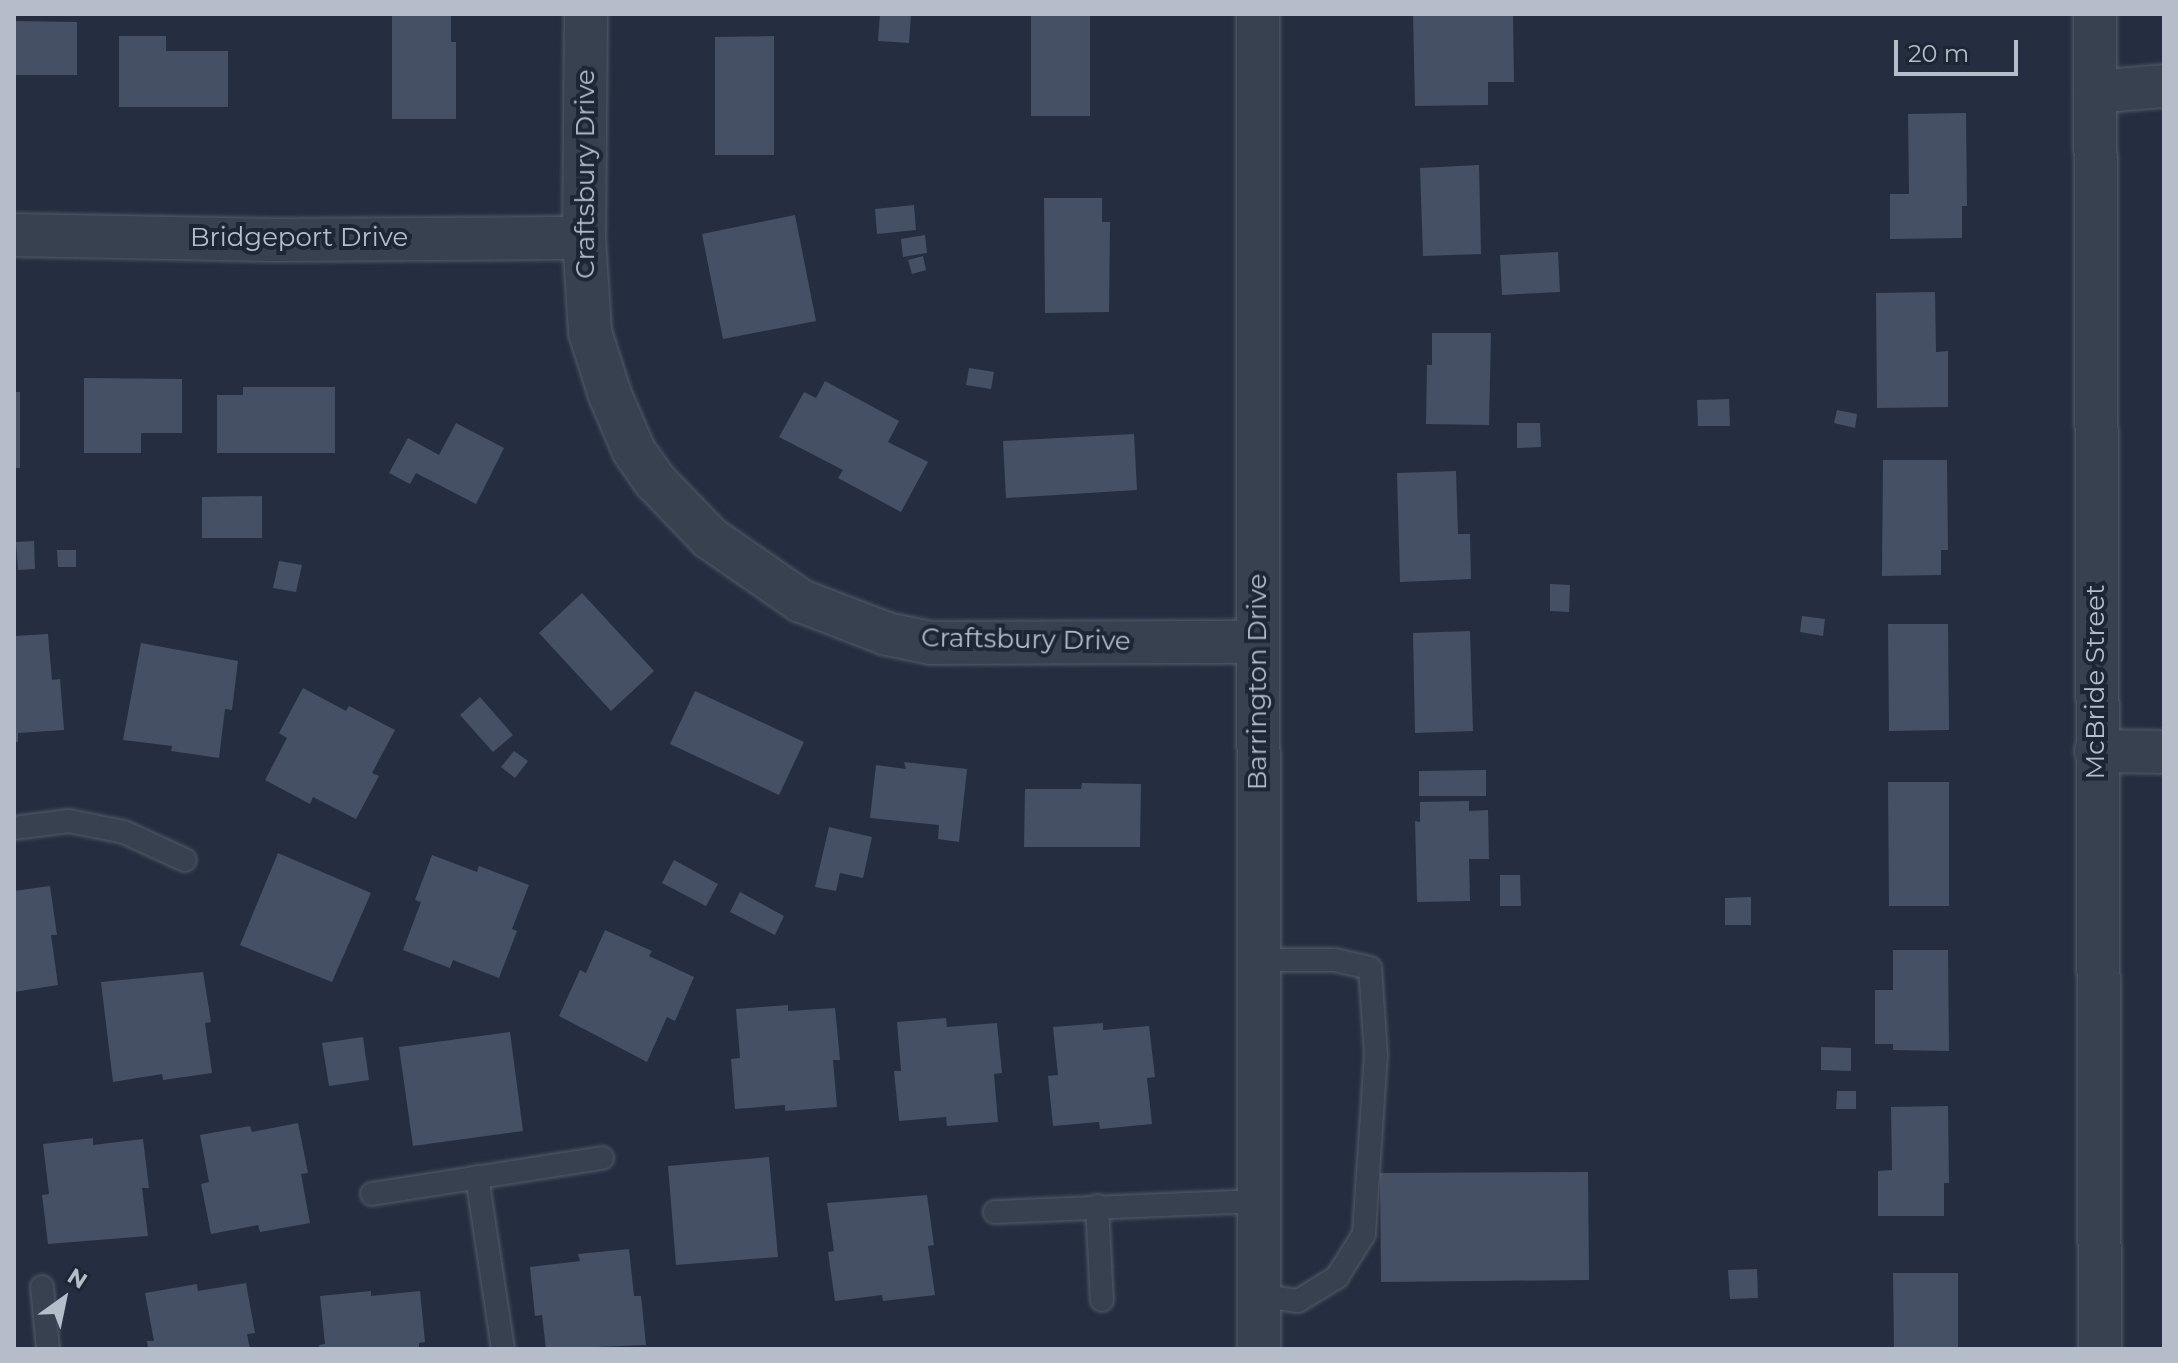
<!DOCTYPE html>
<style>
body{margin:0}
#map{position:relative;width:2178px;height:1363px;overflow:hidden;background:#242e40;font-family:Montserrat,sans-serif}
div>[style]{position:absolute}
[style*='--x']{left:calc(var(--x)*1px);top:calc(var(--y)*1px);width:calc(var(--w)*1px);rotate:calc(var(--a)*1deg)}
.building>*{inset:0;background:#455064}
.roads{filter:drop-shadow(0 0 2px #535c6a) drop-shadow(0 0 2px #535c6a)}
.lane>*{height:22px;margin:-11px;padding:0 11px;transform-origin:11px;border-radius:11px;background:#384150}
.street>*{height:42px;margin:-21px;padding:0 21px;transform-origin:21px;border-radius:21px;background:#384150}
span{translate:-50% -50%;white-space:nowrap;text-align:center;line-height:1.15;-webkit-text-stroke:8px #1d2635;paint-order:stroke}
.street-label{font-size:26px;color:#b5bcca}
.frame{position:absolute;inset:0;border:16px solid #b5bcca;pointer-events:none}
.north{position:absolute;left:24px;top:1259px;width:80px;height:80px;-webkit-text-stroke:6px #1d2635;paint-order:stroke;rotate:33deg;font-size:22px;font-weight:700;line-height:32px;text-align:center;color:#b5bcca}
.north::after{content:'';display:block;margin:auto;width:28px;height:36px;background:#b5bcca;clip-path:polygon(50% 0,100% 100%,50% 72%,0 100%)}
.scale{position:absolute;left:1894px;top:40px;width:124px;height:36px;box-sizing:border-box;border:4px solid #b5bcca;border-top:0;padding-left:10px;font-size:24px;line-height:28px;white-space:nowrap;color:#b5bcca;-webkit-text-stroke:6px #1d2635;paint-order:stroke}
</style>
<div id="map">
<div class="building">
<i style="clip-path:polygon(392px 14px,451px 14px,451px 42px,456px 42px,456px 119px,392px 119px)"></i>
<i style="clip-path:polygon(880px 14px,911px 15px,909px 43px,878px 41px)"></i>
<i style="clip-path:polygon(1031px 14px,1090px 14px,1090px 116px,1031px 116px)"></i>
<i style="clip-path:polygon(1413px 14px,1513px 14px,1514px 82px,1488px 82px,1488px 105px,1415px 106px)"></i>
<i style="clip-path:polygon(14px 21px,77px 22px,77px 75px,14px 75px)"></i>
<i style="clip-path:polygon(119px 36px,166px 36px,166px 51px,228px 51px,228px 107px,119px 107px)"></i>
<i style="clip-path:polygon(774px 36px,774px 155px,715px 155px,715px 37px)"></i>
<i style="clip-path:polygon(1966px 113px,1967px 206px,1962px 206px,1962px 238px,1890px 239px,1890px 194px,1909px 194px,1908px 114px)"></i>
<i style="clip-path:polygon(1479px 165px,1481px 254px,1423px 256px,1420px 168px)"></i>
<i style="clip-path:polygon(1044px 198px,1102px 198px,1102px 222px,1110px 222px,1109px 312px,1045px 313px)"></i>
<i style="clip-path:polygon(914px 205px,916px 230px,877px 234px,875px 209px)"></i>
<i style="clip-path:polygon(795px 215px,816px 321px,723px 339px,702px 234px)"></i>
<i style="clip-path:polygon(925px 235px,927px 253px,903px 257px,901px 239px)"></i>
<i style="clip-path:polygon(1558px 252px,1560px 292px,1502px 295px,1500px 255px)"></i>
<i style="clip-path:polygon(923px 256px,926px 270px,912px 274px,908px 260px)"></i>
<i style="clip-path:polygon(1935px 292px,1936px 352px,1948px 351px,1948px 407px,1877px 408px,1876px 293px)"></i>
<i style="clip-path:polygon(1432px 333px,1491px 333px,1489px 425px,1426px 424px,1427px 365px,1432px 365px)"></i>
<i style="clip-path:polygon(969px 368px,994px 372px,991px 389px,966px 385px)"></i>
<i style="clip-path:polygon(84px 378px,182px 379px,182px 433px,141px 433px,141px 453px,84px 453px)"></i>
<i style="clip-path:polygon(825px 381px,899px 421px,888px 442px,928px 462px,901px 512px,838px 478px,843px 470px,779px 437px,804px 392px,816px 398px)"></i>
<i style="clip-path:polygon(243px 387px,335px 387px,335px 453px,217px 453px,217px 395px,243px 395px)"></i>
<i style="clip-path:polygon(14px 392px,20px 392px,20px 468px,14px 468px)"></i>
<i style="clip-path:polygon(1729px 399px,1730px 426px,1698px 426px,1697px 400px)"></i>
<i style="clip-path:polygon(1837px 410px,1857px 414px,1855px 428px,1834px 423px)"></i>
<i style="clip-path:polygon(456px 423px,504px 448px,476px 504px,416px 473px,410px 484px,389px 473px,408px 438px,439px 455px)"></i>
<i style="clip-path:polygon(1517px 423px,1540px 423px,1541px 447px,1517px 448px)"></i>
<i style="clip-path:polygon(1134px 434px,1137px 490px,1006px 498px,1003px 441px)"></i>
<i style="clip-path:polygon(1883px 460px,1947px 460px,1948px 550px,1941px 550px,1941px 575px,1882px 576px)"></i>
<i style="clip-path:polygon(1456px 471px,1458px 534px,1470px 534px,1471px 579px,1400px 582px,1397px 473px)"></i>
<i style="clip-path:polygon(262px 496px,262px 538px,202px 538px,202px 497px)"></i>
<i style="clip-path:polygon(34px 541px,35px 569px,18px 570px,16px 542px)"></i>
<i style="clip-path:polygon(57px 550px,76px 550px,76px 567px,58px 567px)"></i>
<i style="clip-path:polygon(279px 561px,302px 565px,296px 592px,273px 588px)"></i>
<i style="clip-path:polygon(1550px 584px,1570px 585px,1569px 612px,1550px 611px)"></i>
<i style="clip-path:polygon(582px 593px,654px 671px,611px 711px,539px 633px)"></i>
<i style="clip-path:polygon(1802px 616px,1825px 619px,1823px 636px,1800px 632px)"></i>
<i style="clip-path:polygon(1888px 624px,1948px 624px,1949px 730px,1889px 731px)"></i>
<i style="clip-path:polygon(1470px 631px,1473px 731px,1415px 733px,1413px 633px)"></i>
<i style="clip-path:polygon(48px 634px,52px 680px,60px 679px,64px 730px,18px 733px,18px 742px,14px 742px,14px 636px)"></i>
<i style="clip-path:polygon(141px 643px,238px 661px,232px 710px,225px 709px,219px 758px,171px 751px,172px 746px,123px 740px)"></i>
<i style="clip-path:polygon(303px 688px,346px 711px,349px 706px,395px 730px,372px 773px,379px 776px,356px 819px,313px 797px,310px 804px,265px 780px,287px 738px,279px 733px)"></i>
<i style="clip-path:polygon(695px 691px,804px 742px,779px 795px,670px 744px)"></i>
<i style="clip-path:polygon(480px 697px,513px 735px,493px 752px,460px 715px)"></i>
<i style="clip-path:polygon(514px 751px,528px 761px,515px 778px,501px 767px)"></i>
<i style="clip-path:polygon(904px 762px,967px 769px,959px 842px,938px 839px,939px 825px,870px 818px,876px 765px,906px 769px)"></i>
<i style="clip-path:polygon(1486px 770px,1486px 796px,1419px 796px,1419px 771px)"></i>
<i style="clip-path:polygon(1888px 782px,1949px 782px,1949px 906px,1889px 906px)"></i>
<i style="clip-path:polygon(1082px 783px,1141px 784px,1140px 847px,1024px 847px,1025px 789px,1081px 789px)"></i>
<i style="clip-path:polygon(1469px 801px,1469px 811px,1488px 810px,1489px 859px,1469px 859px,1470px 901px,1417px 902px,1415px 821px,1420px 822px,1420px 802px)"></i>
<i style="clip-path:polygon(829px 827px,872px 837px,863px 878px,840px 873px,836px 891px,815px 887px)"></i>
<i style="clip-path:polygon(278px 853px,371px 893px,332px 982px,240px 945px)"></i>
<i style="clip-path:polygon(432px 855px,477px 872px,479px 866px,529px 885px,512px 929px,517px 931px,499px 978px,453px 960px,450px 968px,403px 950px,421px 902px,415px 900px)"></i>
<i style="clip-path:polygon(674px 860px,718px 884px,706px 906px,662px 883px)"></i>
<i style="clip-path:polygon(1500px 875px,1520px 875px,1521px 906px,1500px 906px)"></i>
<i style="clip-path:polygon(50px 886px,57px 935px,51px 935px,58px 985px,14px 992px,14px 891px)"></i>
<i style="clip-path:polygon(740px 892px,784px 916px,775px 935px,730px 912px)"></i>
<i style="clip-path:polygon(1751px 897px,1751px 925px,1725px 925px,1725px 898px)"></i>
<i style="clip-path:polygon(605px 930px,652px 951px,649px 956px,694px 977px,675px 1021px,667px 1017px,647px 1062px,559px 1016px,580px 970px,586px 973px)"></i>
<i style="clip-path:polygon(1893px 950px,1948px 950px,1949px 1051px,1893px 1050px,1893px 1044px,1875px 1044px,1875px 990px,1893px 990px)"></i>
<i style="clip-path:polygon(203px 972px,211px 1022px,205px 1023px,212px 1073px,163px 1080px,162px 1074px,113px 1082px,101px 982px)"></i>
<i style="clip-path:polygon(788px 1005px,788px 1011px,835px 1008px,840px 1060px,833px 1060px,837px 1107px,785px 1111px,785px 1105px,735px 1109px,731px 1059px,740px 1058px,736px 1009px)"></i>
<i style="clip-path:polygon(946px 1018px,947px 1027px,997px 1023px,1002px 1073px,994px 1074px,998px 1122px,947px 1126px,946px 1117px,899px 1121px,894px 1071px,901px 1071px,897px 1022px)"></i>
<i style="clip-path:polygon(1103px 1023px,1103px 1030px,1149px 1026px,1155px 1077px,1147px 1078px,1152px 1124px,1100px 1129px,1099px 1122px,1053px 1126px,1048px 1076px,1058px 1075px,1053px 1027px)"></i>
<i style="clip-path:polygon(510px 1032px,523px 1131px,413px 1146px,399px 1047px)"></i>
<i style="clip-path:polygon(363px 1037px,369px 1080px,329px 1086px,322px 1043px)"></i>
<i style="clip-path:polygon(1821px 1047px,1851px 1048px,1851px 1071px,1821px 1070px)"></i>
<i style="clip-path:polygon(1837px 1091px,1856px 1091px,1856px 1109px,1836px 1109px)"></i>
<i style="clip-path:polygon(1948px 1106px,1949px 1183px,1944px 1183px,1944px 1216px,1878px 1216px,1878px 1171px,1892px 1170px,1891px 1107px)"></i>
<i style="clip-path:polygon(298px 1123px,308px 1173px,301px 1174px,310px 1223px,260px 1232px,258px 1225px,211px 1234px,201px 1184px,209px 1182px,200px 1135px,250px 1126px,252px 1132px)"></i>
<i style="clip-path:polygon(93px 1138px,93px 1145px,143px 1139px,149px 1188px,142px 1188px,148px 1236px,48px 1244px,42px 1195px,49px 1194px,43px 1144px)"></i>
<i style="clip-path:polygon(769px 1157px,778px 1257px,676px 1265px,668px 1166px)"></i>
<i style="clip-path:polygon(1588px 1172px,1589px 1280px,1381px 1282px,1380px 1173px)"></i>
<i style="clip-path:polygon(927px 1195px,934px 1245px,928px 1246px,935px 1295px,883px 1301px,882px 1295px,835px 1301px,828px 1252px,834px 1251px,827px 1203px)"></i>
<i style="clip-path:polygon(629px 1249px,634px 1296px,641px 1296px,646px 1345px,546px 1349px,542px 1315px,535px 1316px,530px 1267px,580px 1261px,578px 1254px)"></i>
<i style="clip-path:polygon(1757px 1269px,1758px 1298px,1730px 1299px,1728px 1270px)"></i>
<i style="clip-path:polygon(1893px 1273px,1958px 1273px,1958px 1349px,1894px 1349px)"></i>
<i style="clip-path:polygon(246px 1283px,255px 1333px,247px 1334px,250px 1349px,148px 1349px,147px 1341px,154px 1341px,145px 1293px,197px 1284px,198px 1291px)"></i>
<i style="clip-path:polygon(371px 1291px,371px 1296px,420px 1291px,425px 1342px,419px 1343px,419px 1349px,320px 1349px,319px 1345px,325px 1344px,320px 1296px)"></i>
</div>
<div class="roads">
<div class="lane">
<i style="--x:14;--y:828;--w:55;--a:-7.3"></i>
<i style="--x:69;--y:821;--w:56;--a:11.3"></i>
<i style="--x:124;--y:832;--w:67;--a:24.7"></i>
<i style="--x:477;--y:1177;--w:174;--a:81.4"></i>
<i style="--x:372;--y:1194;--w:233;--a:-8.9"></i>
<i style="--x:1097;--y:1206;--w:94;--a:87"></i>
<i style="--x:995;--y:1212;--w:264;--a:-2.4"></i>
<i style="--x:42;--y:1287;--w:62;--a:84.5"></i>
<i style="--x:1259;--y:1295;--w:39;--a:9"></i>
<i style="--x:1298;--y:1301;--w:46;--a:-31.6"></i>
<i style="--x:1337;--y:1277;--w:51;--a:-57.9"></i>
<i style="--x:1364;--y:1234;--w:179;--a:-86.2"></i>
<i style="--x:1376;--y:1055;--w:87;--a:-93.9"></i>
<i style="--x:1370;--y:968;--w:37;--a:-167"></i>
<i style="--x:1334;--y:960;--w:75;--a:180"></i>
</div>
<div class="street">
<i style="--x:586;--y:14;--w:224;--a:90.5"></i>
<i style="--x:584;--y:238;--w:94;--a:86.3"></i>
<i style="--x:590;--y:332;--w:66;--a:72.4"></i>
<i style="--x:610;--y:395;--w:61;--a:66.8"></i>
<i style="--x:634;--y:451;--w:38;--a:55"></i>
<i style="--x:656;--y:482;--w:78;--a:46"></i>
<i style="--x:710;--y:538;--w:111;--a:34.7"></i>
<i style="--x:801;--y:601;--w:92;--a:21"></i>
<i style="--x:887;--y:634;--w:45;--a:11.6"></i>
<i style="--x:931;--y:643;--w:327;--a:-0.2"></i>
<i style="--x:1258;--y:14;--w:1335;--a:89.96"></i>
<i style="--x:2095;--y:14;--w:1335;--a:89.79"></i>
<i style="--x:2095;--y:92;--w:69;--a:-5"></i>
<i style="--x:14;--y:235;--w:260;--a:1.1"></i>
<i style="--x:274;--y:240;--w:310;--a:-0.4"></i>
<i style="--x:2096;--y:751;--w:68;--a:0.8"></i>
</div>
</div>
<div class="street-label">
<span style="left:586px;top:174px;rotate:-90deg">Craftsbury Drive</span>
<span style="left:299px;top:238px">Bridgeport Drive</span>
<span style="left:1026px;top:640px;rotate:1deg">Craftsbury Drive</span>
<span style="left:1258px;top:682px;rotate:-90deg">Barrington Drive</span>
<span style="left:2096px;top:682px;rotate:-90deg">McBride Street</span>
</div>
<div class="frame"></div>
<div class="north">N</div>
<div class="scale">20 m</div>
</div>
